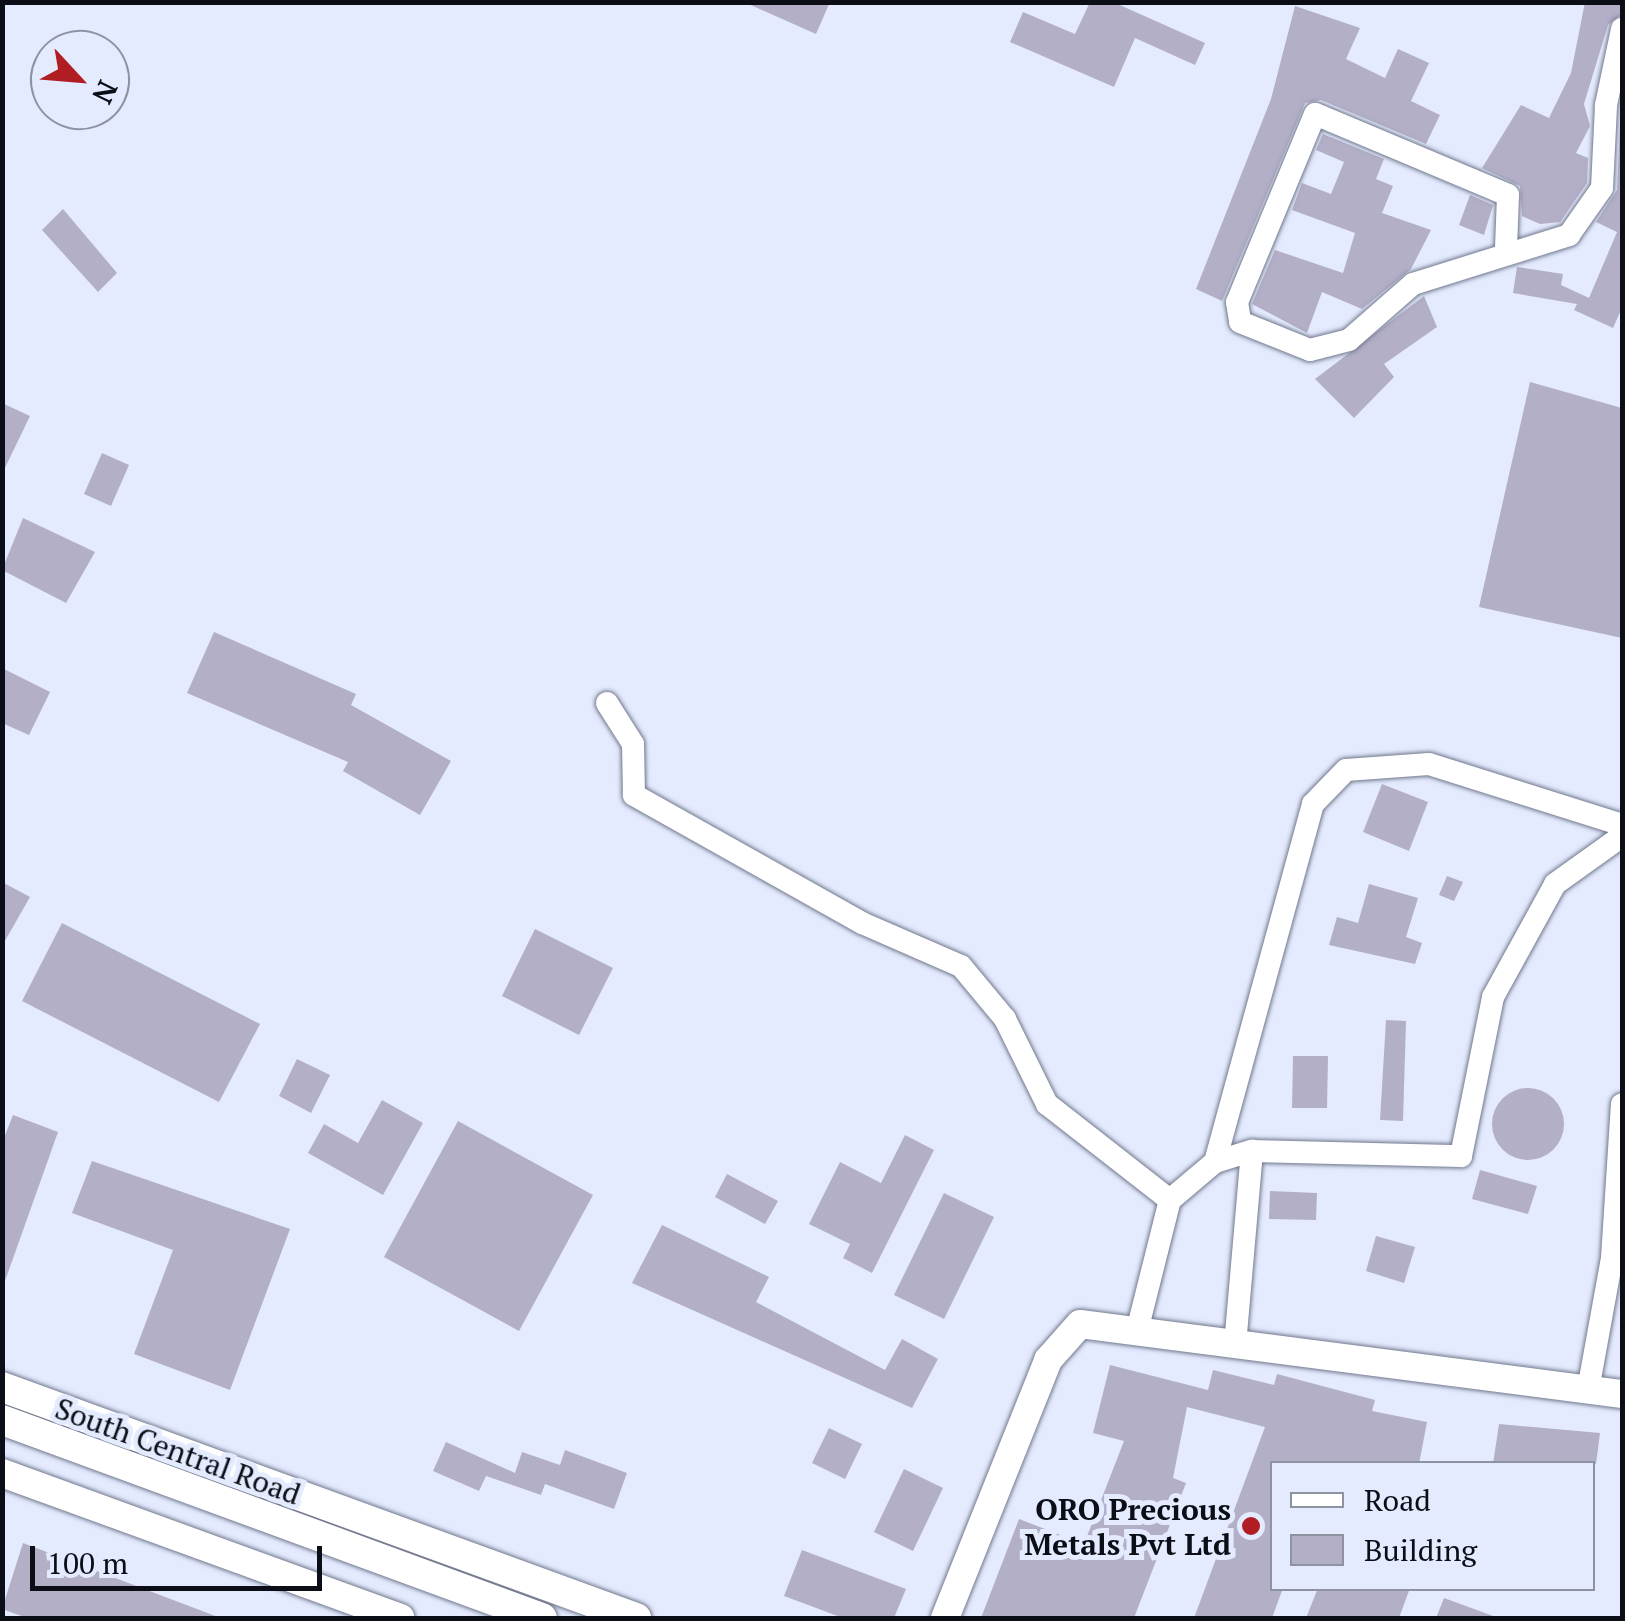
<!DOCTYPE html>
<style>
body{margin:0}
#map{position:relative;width:1625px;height:1621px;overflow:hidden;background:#e4ebfe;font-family:"PT Serif",serif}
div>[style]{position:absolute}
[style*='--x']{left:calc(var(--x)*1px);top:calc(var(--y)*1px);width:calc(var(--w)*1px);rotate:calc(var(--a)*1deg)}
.building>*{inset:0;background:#b3afc7}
.round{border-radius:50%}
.roads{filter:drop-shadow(0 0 2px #71788d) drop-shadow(0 0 2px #71788d)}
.minor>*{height:22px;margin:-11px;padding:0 11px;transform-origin:11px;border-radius:11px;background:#fff}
.tertiary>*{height:28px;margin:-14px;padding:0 14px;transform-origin:14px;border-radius:14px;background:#fff}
.secondary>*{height:30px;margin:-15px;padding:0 15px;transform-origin:15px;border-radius:15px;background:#fff}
.dots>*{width:28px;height:28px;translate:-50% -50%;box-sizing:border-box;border:5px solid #e4ebfe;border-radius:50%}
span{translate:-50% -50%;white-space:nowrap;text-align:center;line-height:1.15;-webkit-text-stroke:10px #e4ebfe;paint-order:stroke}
.street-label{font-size:30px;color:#0b0e16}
.poi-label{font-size:30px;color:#0b0e16;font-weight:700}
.right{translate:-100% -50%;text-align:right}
.frame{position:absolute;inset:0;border:5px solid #0b0e16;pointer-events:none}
.legend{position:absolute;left:1270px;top:1461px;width:325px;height:130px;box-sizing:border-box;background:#e4ebfe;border:2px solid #8d93a1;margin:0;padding:12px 18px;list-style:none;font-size:30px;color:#0b0e16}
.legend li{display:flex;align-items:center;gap:20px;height:50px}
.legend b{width:50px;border:2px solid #8d93a1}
.north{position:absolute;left:30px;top:30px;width:100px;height:100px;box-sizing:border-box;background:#e4ebfe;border:2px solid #8d93a1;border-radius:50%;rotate:116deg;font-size:28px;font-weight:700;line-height:40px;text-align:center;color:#0b0e16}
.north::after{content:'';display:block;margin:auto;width:35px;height:45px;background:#b01e23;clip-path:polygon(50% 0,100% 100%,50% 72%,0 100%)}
.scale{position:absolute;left:30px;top:1546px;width:292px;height:45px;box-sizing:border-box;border:5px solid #0b0e16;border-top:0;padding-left:12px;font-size:30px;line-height:35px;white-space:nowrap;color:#0b0e16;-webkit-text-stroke:8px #e4ebfe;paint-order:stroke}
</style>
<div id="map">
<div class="building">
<i style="clip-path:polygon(744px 2px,830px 2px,816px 34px)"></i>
<i style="clip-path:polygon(1090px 2px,1113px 2px,1205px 43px,1195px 65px,1135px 38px,1114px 87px,1010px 42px,1023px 12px,1075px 34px)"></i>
<i style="clip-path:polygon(1585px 2px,1622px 2px,1622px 14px,1608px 25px,1584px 104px,1590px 126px,1576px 153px,1588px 158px,1587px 183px,1560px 222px,1540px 224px,1522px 216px,1520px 186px,1482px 168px,1521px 105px,1549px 118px,1571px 73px)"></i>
<i style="clip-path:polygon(1295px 6px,1360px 28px,1346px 59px,1385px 78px,1398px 49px,1429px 63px,1411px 101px,1440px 115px,1426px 144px,1321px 100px,1305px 103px,1222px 301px,1196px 289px,1271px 99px)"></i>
<i style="clip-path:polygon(1620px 122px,1622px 308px,1613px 328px,1574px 310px,1577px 304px,1513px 293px,1517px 267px,1563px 274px,1561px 285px,1589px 298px,1617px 232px,1596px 222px,1617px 190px)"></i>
<i style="clip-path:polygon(1323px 134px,1384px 159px,1376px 179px,1393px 186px,1382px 213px,1431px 230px,1411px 269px,1362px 309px,1322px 292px,1307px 333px,1252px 304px,1275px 250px,1343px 273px,1355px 233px,1292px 210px,1302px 183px,1331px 194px,1344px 162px,1316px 150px)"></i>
<i style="clip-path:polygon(1470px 195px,1493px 205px,1484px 235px,1459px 225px)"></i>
<i style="clip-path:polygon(63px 209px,117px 273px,98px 292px,42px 230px)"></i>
<i style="clip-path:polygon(1424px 296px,1437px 327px,1384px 364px,1394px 377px,1354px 418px,1315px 379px)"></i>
<i style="clip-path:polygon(1530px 382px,1622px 408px,1622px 638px,1479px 607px)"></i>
<i style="clip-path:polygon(2px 403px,30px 416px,2px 474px)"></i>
<i style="clip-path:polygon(102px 453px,129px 465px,111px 506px,84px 494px)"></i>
<i style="clip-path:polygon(23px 518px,95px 552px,66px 603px,2px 570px)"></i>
<i style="clip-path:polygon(214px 632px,356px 694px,351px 705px,451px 761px,420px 815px,343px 771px,348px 762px,187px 693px)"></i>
<i style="clip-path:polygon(2px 668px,50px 692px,29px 735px,2px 723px)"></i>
<i style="clip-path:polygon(1382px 784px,1428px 802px,1409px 851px,1363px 832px)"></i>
<i style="clip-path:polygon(1447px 876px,1463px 882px,1454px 901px,1439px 895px)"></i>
<i style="clip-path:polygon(2px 882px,30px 897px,2px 946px)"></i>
<i style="clip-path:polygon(1369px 884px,1418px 898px,1406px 937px,1422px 943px,1415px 964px,1329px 945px,1337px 917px,1358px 923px)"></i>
<i style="clip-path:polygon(62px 923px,260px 1024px,219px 1102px,22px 1001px)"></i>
<i style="clip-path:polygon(535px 929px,613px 968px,579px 1035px,502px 996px)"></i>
<i style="clip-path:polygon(1386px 1020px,1406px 1021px,1403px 1121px,1380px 1120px)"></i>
<i style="clip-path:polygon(1293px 1056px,1328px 1056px,1327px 1108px,1292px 1108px)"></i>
<i style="clip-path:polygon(297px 1059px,330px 1075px,311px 1113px,279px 1096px)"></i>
<i class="round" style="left:1492px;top:1088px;width:72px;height:72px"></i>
<i style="clip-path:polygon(382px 1100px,423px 1123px,383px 1195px,308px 1153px,324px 1124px,358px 1143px)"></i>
<i style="clip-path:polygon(13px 1115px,58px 1132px,5px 1281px,2px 1143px)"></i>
<i style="clip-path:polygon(458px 1121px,593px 1195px,519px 1331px,384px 1257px)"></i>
<i style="clip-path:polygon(905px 1135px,934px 1150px,872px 1273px,843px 1258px,850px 1244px,809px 1224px,840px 1162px,881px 1183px)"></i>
<i style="clip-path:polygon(92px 1161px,290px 1229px,230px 1390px,134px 1354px,173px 1250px,72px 1213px)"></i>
<i style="clip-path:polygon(1480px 1170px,1537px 1186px,1528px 1214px,1472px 1199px)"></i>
<i style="clip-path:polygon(727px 1174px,778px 1201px,765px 1224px,715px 1197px)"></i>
<i style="clip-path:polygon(1270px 1191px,1317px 1193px,1316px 1220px,1269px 1219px)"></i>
<i style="clip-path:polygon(944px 1193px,994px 1217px,944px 1319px,894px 1295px)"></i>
<i style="clip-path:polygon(662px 1225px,769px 1277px,756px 1302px,885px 1370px,902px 1339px,938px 1359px,912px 1408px,632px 1283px)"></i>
<i style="clip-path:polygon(1376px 1236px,1415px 1247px,1404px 1283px,1366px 1271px)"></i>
<i style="clip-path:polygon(1110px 1365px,1208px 1390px,1213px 1370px,1274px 1385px,1277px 1374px,1375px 1400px,1372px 1411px,1427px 1422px,1419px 1464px,1272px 1464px,1272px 1588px,1283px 1588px,1272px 1618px,1194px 1618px,1265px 1427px,1187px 1407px,1173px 1478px,1186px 1483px,1134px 1618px,981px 1618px,1019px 1519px,1084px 1544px,1124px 1441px,1093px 1433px)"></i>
<i style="clip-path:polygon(1499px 1424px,1600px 1433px,1596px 1464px,1493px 1464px)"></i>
<i style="clip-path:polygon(829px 1428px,862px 1444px,845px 1479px,812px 1463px)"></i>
<i style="clip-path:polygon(446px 1442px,515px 1473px,522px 1452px,560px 1465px,565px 1450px,627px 1473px,614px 1509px,545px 1484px,541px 1495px,486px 1476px,479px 1491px,433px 1471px)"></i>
<i style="clip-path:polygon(904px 1469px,943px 1488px,913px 1551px,874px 1532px)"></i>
<i style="clip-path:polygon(23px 1543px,218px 1617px,218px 1618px,27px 1618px,2px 1609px)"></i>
<i style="clip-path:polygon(802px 1550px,906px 1589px,894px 1618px,843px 1618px,784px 1596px)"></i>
<i style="clip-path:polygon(1318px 1588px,1410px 1588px,1399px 1618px,1306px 1618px)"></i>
<i style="clip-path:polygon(1444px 1598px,1496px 1617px,1495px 1618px,1436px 1618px)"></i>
</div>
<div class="roads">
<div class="minor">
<i style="--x:1506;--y:248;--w:53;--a:-87.8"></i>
<i style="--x:1508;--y:195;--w:209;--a:-157.2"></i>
<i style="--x:1315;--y:114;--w:204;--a:112.5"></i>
<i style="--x:1237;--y:302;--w:20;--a:81"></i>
<i style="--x:1240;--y:322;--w:75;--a:21.8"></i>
<i style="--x:1310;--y:350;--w:40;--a:-14.4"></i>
<i style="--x:1349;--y:340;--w:85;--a:-41.2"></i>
<i style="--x:1413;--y:284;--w:164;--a:-17.4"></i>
<i style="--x:1569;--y:235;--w:57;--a:-54.9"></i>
<i style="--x:1602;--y:188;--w:83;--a:-87.2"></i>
<i style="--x:1606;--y:105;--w:78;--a:-78.1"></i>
<i style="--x:607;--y:703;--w:49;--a:57.6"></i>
<i style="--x:633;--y:744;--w:51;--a:88.9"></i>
<i style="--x:634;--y:795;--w:261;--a:29.3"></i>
<i style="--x:862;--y:923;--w:108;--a:23.5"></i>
<i style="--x:961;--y:966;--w:69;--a:50.3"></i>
<i style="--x:1005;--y:1019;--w:95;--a:63.7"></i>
<i style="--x:1047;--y:1104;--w:156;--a:38"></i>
<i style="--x:1252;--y:1151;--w:209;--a:1.4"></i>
<i style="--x:1461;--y:1156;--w:162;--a:-78.6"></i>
<i style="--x:1493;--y:997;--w:129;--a:-61.2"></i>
<i style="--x:1555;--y:884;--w:82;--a:-35.6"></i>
<i style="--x:1215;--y:1162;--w:371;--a:-74.7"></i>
<i style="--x:1313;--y:804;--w:47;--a:-45.9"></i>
<i style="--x:1346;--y:770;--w:83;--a:-4.1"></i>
<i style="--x:1429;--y:764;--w:202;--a:17.5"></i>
<i style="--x:1137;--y:1331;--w:135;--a:-75.9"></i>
<i style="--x:1170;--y:1200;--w:59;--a:-40.2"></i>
<i style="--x:1215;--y:1162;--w:39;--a:-17"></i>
<i style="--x:1252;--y:1151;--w:194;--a:95"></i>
<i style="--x:1588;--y:1390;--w:134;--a:-79.7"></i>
<i style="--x:1612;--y:1258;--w:154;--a:-86.3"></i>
</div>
<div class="tertiary">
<i style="--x:2;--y:1473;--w:424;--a:20"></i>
<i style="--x:945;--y:1618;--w:278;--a:-68.2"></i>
<i style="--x:1048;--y:1360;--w:48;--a:-48.4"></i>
<i style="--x:1080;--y:1324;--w:547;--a:7.36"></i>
</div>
<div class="secondary">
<i style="--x:2;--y:1387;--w:675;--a:20.02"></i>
<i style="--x:2;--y:1420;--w:575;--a:20.14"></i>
</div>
</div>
<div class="dots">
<i style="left:1251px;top:1526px;background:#b01e23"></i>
</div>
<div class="street-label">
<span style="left:178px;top:1451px;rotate:20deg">South Central Road</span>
</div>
<div class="poi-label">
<span class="right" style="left:1231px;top:1526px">ORO Precious<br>Metals Pvt Ltd</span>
</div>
<div class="frame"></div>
<ul class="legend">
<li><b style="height:12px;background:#fff"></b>Road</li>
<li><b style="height:28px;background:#b3afc7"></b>Building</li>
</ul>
<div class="north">N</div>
<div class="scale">100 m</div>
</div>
